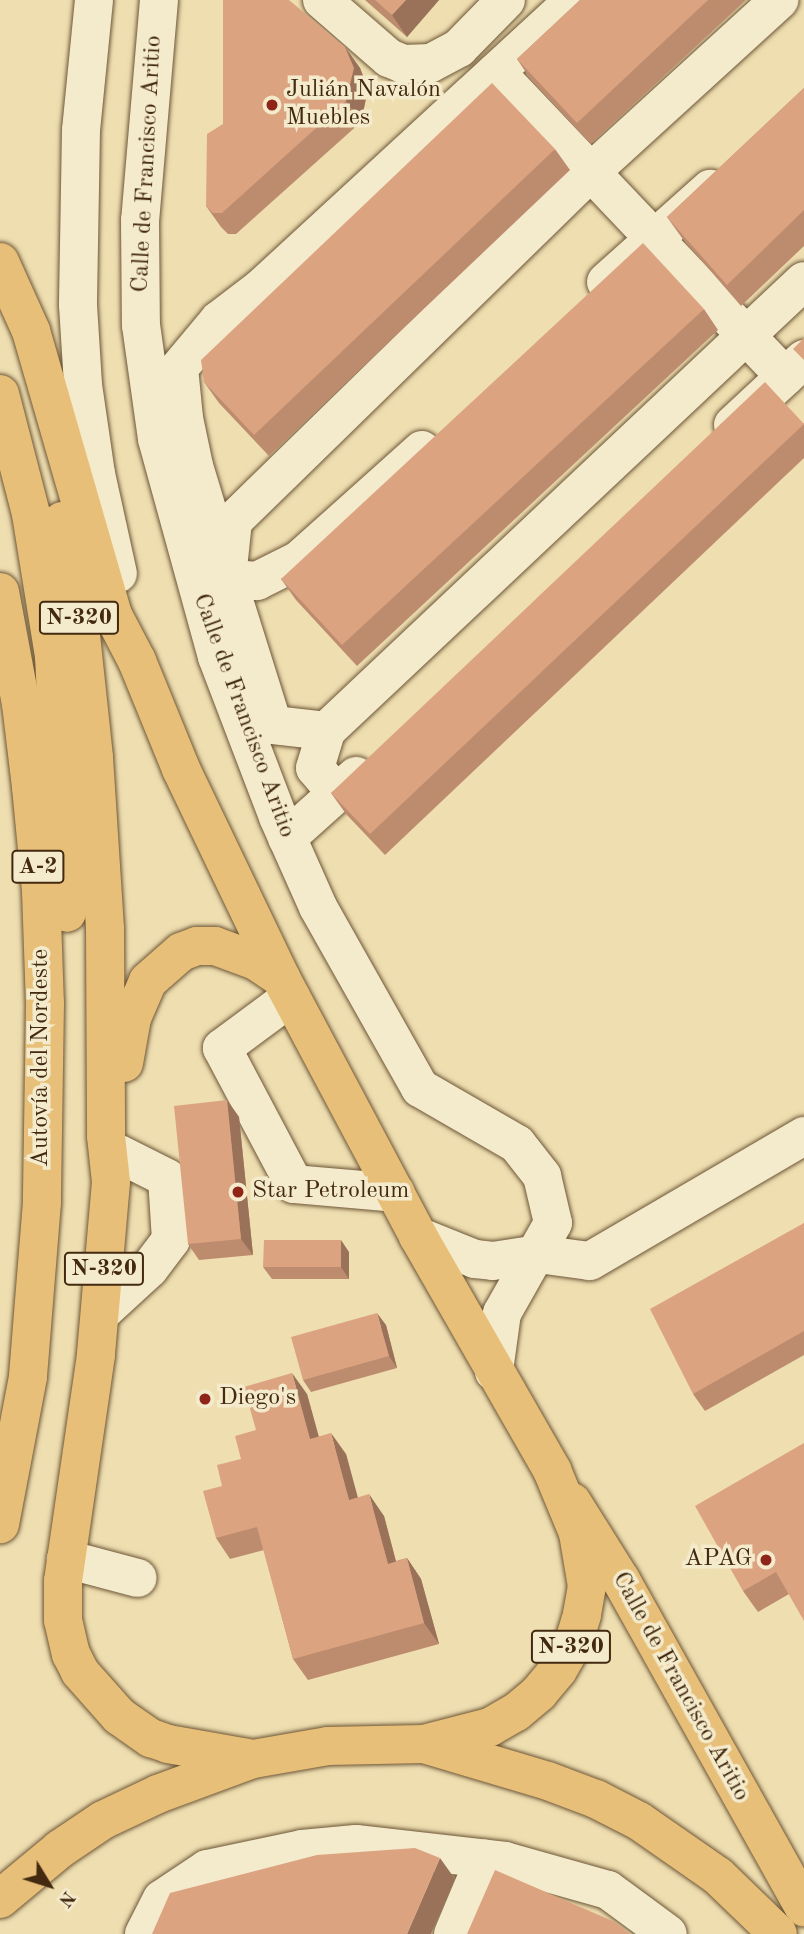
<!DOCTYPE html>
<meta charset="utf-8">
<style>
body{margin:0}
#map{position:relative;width:804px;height:1934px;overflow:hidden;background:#eedeb0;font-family:"Old Standard TT",serif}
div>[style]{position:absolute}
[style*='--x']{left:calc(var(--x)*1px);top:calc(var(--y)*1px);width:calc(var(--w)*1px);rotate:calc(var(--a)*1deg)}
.roads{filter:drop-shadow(0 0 2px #6d5637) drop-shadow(0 0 2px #6d5637)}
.minor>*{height:38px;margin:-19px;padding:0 19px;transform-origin:19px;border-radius:19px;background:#f4eacc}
.major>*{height:38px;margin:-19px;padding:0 19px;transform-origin:19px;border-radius:19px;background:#e7bf78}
.highway>*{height:38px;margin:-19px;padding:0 19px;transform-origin:19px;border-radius:19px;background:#e7bf78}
.wall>*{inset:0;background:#bd8c6f}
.shaded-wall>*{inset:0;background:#9a725a}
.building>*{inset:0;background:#dca381}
.dots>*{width:19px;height:19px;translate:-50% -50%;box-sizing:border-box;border:4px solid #f4eacc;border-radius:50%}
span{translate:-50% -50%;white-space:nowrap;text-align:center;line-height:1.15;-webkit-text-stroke:7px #f4eacc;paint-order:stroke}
.shield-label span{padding:2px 5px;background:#f4eacc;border:2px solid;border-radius:5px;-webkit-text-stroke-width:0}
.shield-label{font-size:23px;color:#42290f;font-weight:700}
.poi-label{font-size:24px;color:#42290f}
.left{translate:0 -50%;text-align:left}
.right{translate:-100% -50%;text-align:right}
.street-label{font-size:24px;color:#42290f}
.north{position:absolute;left:14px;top:1850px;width:70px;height:70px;-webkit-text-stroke:5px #f4eacc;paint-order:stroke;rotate:128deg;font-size:19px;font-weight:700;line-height:28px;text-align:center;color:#42290f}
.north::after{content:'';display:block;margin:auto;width:24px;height:32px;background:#42290f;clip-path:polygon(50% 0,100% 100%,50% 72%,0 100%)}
</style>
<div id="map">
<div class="roads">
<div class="minor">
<i style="--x:94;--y:0;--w:131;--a:95.7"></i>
<i style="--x:81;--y:130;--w:175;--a:91"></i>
<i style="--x:78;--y:305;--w:80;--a:86.4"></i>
<i style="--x:83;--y:385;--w:90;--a:81.7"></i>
<i style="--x:96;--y:474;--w:102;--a:77.6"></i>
<i style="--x:159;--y:0;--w:221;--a:94.9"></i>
<i style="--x:140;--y:220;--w:105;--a:89.5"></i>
<i style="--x:141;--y:325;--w:115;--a:82"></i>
<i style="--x:157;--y:439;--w:226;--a:74.6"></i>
<i style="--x:217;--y:657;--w:171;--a:69.1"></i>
<i style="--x:278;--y:817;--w:98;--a:66"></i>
<i style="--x:318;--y:907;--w:208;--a:60.6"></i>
<i style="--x:420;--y:1088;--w:112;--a:30"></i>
<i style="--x:517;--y:1144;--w:41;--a:52"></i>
<i style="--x:542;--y:1176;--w:48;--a:76.8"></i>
<i style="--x:553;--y:1223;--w:103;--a:119.5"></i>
<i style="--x:502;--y:1313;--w:59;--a:97.9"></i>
<i style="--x:322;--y:0;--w:89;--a:40.9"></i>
<i style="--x:389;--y:58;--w:15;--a:23"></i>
<i style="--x:403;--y:64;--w:28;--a:-2"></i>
<i style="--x:431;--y:63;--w:32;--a:-28"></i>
<i style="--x:459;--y:48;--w:67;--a:-45.6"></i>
<i style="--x:496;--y:72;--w:420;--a:46.5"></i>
<i style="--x:606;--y:282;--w:140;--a:-41.8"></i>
<i style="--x:733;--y:425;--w:97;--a:-42.9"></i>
<i style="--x:223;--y:562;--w:100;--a:-106.8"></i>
<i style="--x:194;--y:466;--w:49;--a:-101.8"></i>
<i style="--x:184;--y:418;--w:50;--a:-95.7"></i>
<i style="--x:179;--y:368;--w:62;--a:-50.2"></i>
<i style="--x:219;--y:320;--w:53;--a:-37.3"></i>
<i style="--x:261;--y:288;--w:425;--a:-42.6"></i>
<i style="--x:227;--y:578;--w:57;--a:-84"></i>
<i style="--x:233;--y:521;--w:485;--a:-44.3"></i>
<i style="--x:580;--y:182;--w:270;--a:-42.4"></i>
<i style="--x:326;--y:731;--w:53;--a:-173.5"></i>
<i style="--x:273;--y:725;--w:154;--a:-107.4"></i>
<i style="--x:227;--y:578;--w:30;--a:6"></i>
<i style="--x:257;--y:581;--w:47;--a:-26.6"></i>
<i style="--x:299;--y:560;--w:165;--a:-41.8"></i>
<i style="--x:337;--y:794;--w:34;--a:-130"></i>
<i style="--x:315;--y:768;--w:39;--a:-73"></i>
<i style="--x:326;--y:731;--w:656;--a:-43.27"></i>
<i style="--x:287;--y:838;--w:93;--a:-41.9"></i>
<i style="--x:291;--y:997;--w:86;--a:143.5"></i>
<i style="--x:222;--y:1048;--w:154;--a:62.1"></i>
<i style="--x:294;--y:1184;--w:102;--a:5"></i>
<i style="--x:418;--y:1236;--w:61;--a:22"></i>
<i style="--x:475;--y:1259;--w:18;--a:6"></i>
<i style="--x:493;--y:1261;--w:46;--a:-8.8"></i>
<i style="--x:538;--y:1254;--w:52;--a:7.7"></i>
<i style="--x:590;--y:1261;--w:248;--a:-30.3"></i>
<i style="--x:101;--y:1313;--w:65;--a:-42.5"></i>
<i style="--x:149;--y:1269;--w:36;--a:-53"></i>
<i style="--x:171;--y:1240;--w:62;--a:-93.7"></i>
<i style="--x:167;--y:1178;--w:54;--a:-153.4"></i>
<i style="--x:66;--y:1559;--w:74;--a:14.8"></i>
<i style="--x:144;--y:1934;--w:39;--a:-63"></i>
<i style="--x:162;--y:1899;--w:54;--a:-33.7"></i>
<i style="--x:207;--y:1869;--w:97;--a:-11.9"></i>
<i style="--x:302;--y:1849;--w:54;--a:-5.3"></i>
<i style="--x:356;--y:1844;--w:150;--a:6.5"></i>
<i style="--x:505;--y:1861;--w:107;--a:15.7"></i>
<i style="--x:608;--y:1890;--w:74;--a:36.3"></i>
<i style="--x:453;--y:1934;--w:82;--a:-67.2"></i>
</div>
<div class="major">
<i style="--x:572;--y:1502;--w:92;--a:57.9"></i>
<i style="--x:621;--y:1580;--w:375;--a:60.8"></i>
<i style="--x:424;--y:1744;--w:129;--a:16.6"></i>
<i style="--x:548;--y:1781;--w:51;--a:20.6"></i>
<i style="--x:596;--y:1799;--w:48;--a:27.1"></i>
<i style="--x:639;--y:1821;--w:96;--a:34.8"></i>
<i style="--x:718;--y:1876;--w:83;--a:44"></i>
</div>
<div class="highway">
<i style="--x:0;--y:262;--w:76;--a:65.8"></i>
<i style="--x:31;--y:331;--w:296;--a:73.9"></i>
<i style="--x:113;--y:615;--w:52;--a:62.4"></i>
<i style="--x:137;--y:661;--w:117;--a:67.8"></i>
<i style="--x:181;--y:769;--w:232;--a:64.4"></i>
<i style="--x:281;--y:978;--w:292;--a:62"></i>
<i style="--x:418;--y:1236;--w:270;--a:60.2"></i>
<i style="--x:552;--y:1470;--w:68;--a:67.6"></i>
<i style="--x:578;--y:1533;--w:54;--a:80.4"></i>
<i style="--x:587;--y:1586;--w:29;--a:100"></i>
<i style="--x:582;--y:1615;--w:30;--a:107"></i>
<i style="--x:573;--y:1644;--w:30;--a:120"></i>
<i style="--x:558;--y:1670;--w:30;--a:130"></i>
<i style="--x:539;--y:1693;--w:30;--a:140"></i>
<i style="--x:516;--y:1712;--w:30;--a:150"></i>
<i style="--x:490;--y:1727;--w:68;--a:165.6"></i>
<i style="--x:424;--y:1744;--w:96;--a:178.8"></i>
<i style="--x:328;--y:1746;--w:76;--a:170.2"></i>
<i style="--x:253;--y:1759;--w:101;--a:159.8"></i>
<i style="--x:158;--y:1794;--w:61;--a:154.7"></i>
<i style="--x:103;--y:1820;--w:52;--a:146"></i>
<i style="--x:60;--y:1849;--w:78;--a:140.2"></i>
<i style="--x:0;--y:394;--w:124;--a:75.5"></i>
<i style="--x:31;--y:514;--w:144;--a:80.8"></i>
<i style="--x:54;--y:656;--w:257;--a:87.1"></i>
<i style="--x:62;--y:521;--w:107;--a:80.3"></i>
<i style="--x:80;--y:626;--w:133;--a:83.9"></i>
<i style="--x:94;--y:758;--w:171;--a:86.3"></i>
<i style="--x:105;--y:929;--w:207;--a:89.7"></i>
<i style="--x:106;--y:1136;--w:46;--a:83.8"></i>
<i style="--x:111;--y:1182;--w:174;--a:95"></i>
<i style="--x:96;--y:1355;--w:228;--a:98.3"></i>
<i style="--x:63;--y:1581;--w:39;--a:90"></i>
<i style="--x:63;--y:1620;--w:35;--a:77"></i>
<i style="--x:71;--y:1654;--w:20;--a:63"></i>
<i style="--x:80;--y:1672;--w:59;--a:48.4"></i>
<i style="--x:119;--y:1716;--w:39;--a:35"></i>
<i style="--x:151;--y:1738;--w:18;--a:19"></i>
<i style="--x:168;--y:1744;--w:81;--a:9.9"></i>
<i style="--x:0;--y:592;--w:114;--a:79.4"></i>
<i style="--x:21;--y:704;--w:84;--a:83.1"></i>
<i style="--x:31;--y:787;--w:104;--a:84.5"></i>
<i style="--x:41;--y:891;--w:112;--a:88"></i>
<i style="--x:45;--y:1003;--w:199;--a:90.9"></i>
<i style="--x:42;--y:1202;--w:176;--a:94.6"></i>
<i style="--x:28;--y:1377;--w:150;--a:100.8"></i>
<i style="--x:124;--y:1063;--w:46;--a:-79.9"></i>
<i style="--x:132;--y:1018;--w:40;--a:-66.6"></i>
<i style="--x:148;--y:981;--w:44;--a:-41.3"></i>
<i style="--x:181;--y:952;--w:17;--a:-21"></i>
<i style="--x:197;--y:946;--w:18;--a:0"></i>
<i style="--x:215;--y:946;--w:44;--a:20.1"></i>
<i style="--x:256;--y:961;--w:30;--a:34"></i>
</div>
</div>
<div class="wall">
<i style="clip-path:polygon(365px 0,439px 0,407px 37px)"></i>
<i style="clip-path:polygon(580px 0,746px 0,591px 144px,531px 80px,517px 59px)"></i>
<i style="clip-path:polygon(345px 47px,360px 68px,368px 89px,361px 122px,236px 234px,228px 234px,221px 227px,206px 206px)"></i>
<i style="clip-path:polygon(804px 88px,804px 246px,741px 306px,682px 238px,667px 217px)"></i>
<i style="clip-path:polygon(555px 149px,570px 170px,269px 456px,219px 403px,204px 382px)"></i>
<i style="clip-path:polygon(704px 309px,718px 330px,357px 666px,296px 600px,281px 579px)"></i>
<i style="clip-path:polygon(804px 423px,804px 458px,385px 855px,346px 814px,331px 793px)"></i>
<i style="clip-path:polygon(227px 1100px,239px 1117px,253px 1255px,199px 1260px,188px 1244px)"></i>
<i style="clip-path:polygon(804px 1223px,804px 1355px,705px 1411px,693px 1394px)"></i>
<i style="clip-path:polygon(349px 1252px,349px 1279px,272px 1279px,263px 1267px)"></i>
<i style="clip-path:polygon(386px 1325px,397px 1368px,311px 1392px,303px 1380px)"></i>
<i style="clip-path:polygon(307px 1394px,319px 1437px,346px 1454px,358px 1498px,384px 1516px,396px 1561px,407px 1558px,421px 1579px,439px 1644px,308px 1680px,293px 1659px,264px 1550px,230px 1559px,216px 1538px,222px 1486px,241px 1459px,256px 1430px)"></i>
<i style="clip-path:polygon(804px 1443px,789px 1594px,758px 1612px,743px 1591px)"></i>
</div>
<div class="shaded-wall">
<i style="clip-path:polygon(406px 0,439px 0,407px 37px,392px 15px)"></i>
<i style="clip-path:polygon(345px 47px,360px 68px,368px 89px,361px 122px,346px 101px)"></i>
<i style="clip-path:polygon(227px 1100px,239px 1117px,253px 1255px,241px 1239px)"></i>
<i style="clip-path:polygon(341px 1240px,349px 1252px,349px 1279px,341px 1267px)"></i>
<i style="clip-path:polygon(377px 1313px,386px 1325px,397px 1368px,389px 1356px)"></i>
<i style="clip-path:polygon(292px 1373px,307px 1394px,325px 1460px,310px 1439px)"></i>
<i style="clip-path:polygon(331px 1433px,346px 1454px,364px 1521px,349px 1500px)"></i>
<i style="clip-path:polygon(369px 1494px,384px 1516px,402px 1585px,388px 1564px)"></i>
<i style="clip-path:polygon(407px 1558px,421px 1579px,439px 1644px,424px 1623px)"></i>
<i style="clip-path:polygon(440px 1858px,455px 1879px,431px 1934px,407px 1934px)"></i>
</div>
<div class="building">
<i style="clip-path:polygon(223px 0,289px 0,345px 47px,354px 68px,346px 101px,222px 213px,213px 213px,206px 206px,207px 134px,223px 124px)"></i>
<i style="clip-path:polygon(375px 0,406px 0,392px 15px)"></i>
<i style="clip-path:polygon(580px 0,708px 0,577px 123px,517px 59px)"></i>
<i style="clip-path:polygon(492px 83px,555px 149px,254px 435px,204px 382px,201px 360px)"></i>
<i style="clip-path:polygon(804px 88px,804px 210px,727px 285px,667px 217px)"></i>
<i style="clip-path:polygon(643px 243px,704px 309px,342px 645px,281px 579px)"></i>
<i style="clip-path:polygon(804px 338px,804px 360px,793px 349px)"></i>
<i style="clip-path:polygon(765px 382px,804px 424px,370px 834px,331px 793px)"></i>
<i style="clip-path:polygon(227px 1100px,241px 1239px,188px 1244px,174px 1106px)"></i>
<i style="clip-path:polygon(804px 1223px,804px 1331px,693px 1394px,650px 1309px)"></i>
<i style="clip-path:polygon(264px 1240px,341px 1240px,341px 1267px,263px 1267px)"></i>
<i style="clip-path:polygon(377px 1313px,389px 1356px,303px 1380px,291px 1337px)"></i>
<i style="clip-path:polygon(292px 1373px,310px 1439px,331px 1433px,349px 1500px,369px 1494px,388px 1564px,407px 1558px,424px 1623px,293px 1659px,257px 1527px,216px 1538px,203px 1491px,222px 1486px,217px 1465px,241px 1459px,235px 1436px,256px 1430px,244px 1387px)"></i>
<i style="clip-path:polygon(804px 1443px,804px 1621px,776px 1572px,743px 1591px,695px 1506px)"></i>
<i style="clip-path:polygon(415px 1848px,440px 1858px,407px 1934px,152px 1934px,170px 1893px,317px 1855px)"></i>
<i style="clip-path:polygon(495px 1870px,615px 1922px,630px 1934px,467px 1934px)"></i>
</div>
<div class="dots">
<i style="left:272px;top:105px;background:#8f2418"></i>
<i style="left:238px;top:1192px;background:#8f2418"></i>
<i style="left:205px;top:1399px;background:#8f2418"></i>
<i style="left:766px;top:1560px;background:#8f2418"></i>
</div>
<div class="shield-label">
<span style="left:79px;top:618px">N-320</span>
<span style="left:38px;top:867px">A-2</span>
<span style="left:104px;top:1269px">N-320</span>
<span style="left:571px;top:1647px">N-320</span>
</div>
<div class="poi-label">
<span class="left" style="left:286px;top:105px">Julián Navalón<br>Muebles</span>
<span class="left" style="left:252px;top:1192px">Star Petroleum</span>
<span class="left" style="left:219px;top:1399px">Diego's</span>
<span class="right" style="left:752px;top:1560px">APAG</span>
</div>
<div class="street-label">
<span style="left:148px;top:164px;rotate:-87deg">Calle de Francisco Aritio</span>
<span style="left:243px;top:716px;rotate:70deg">Calle de Francisco Aritio</span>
<span style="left:42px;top:1058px;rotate:-90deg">Autovía del Nordeste</span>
<span style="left:680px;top:1687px;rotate:61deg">Calle de Francisco Aritio</span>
</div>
<div class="north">N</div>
</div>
